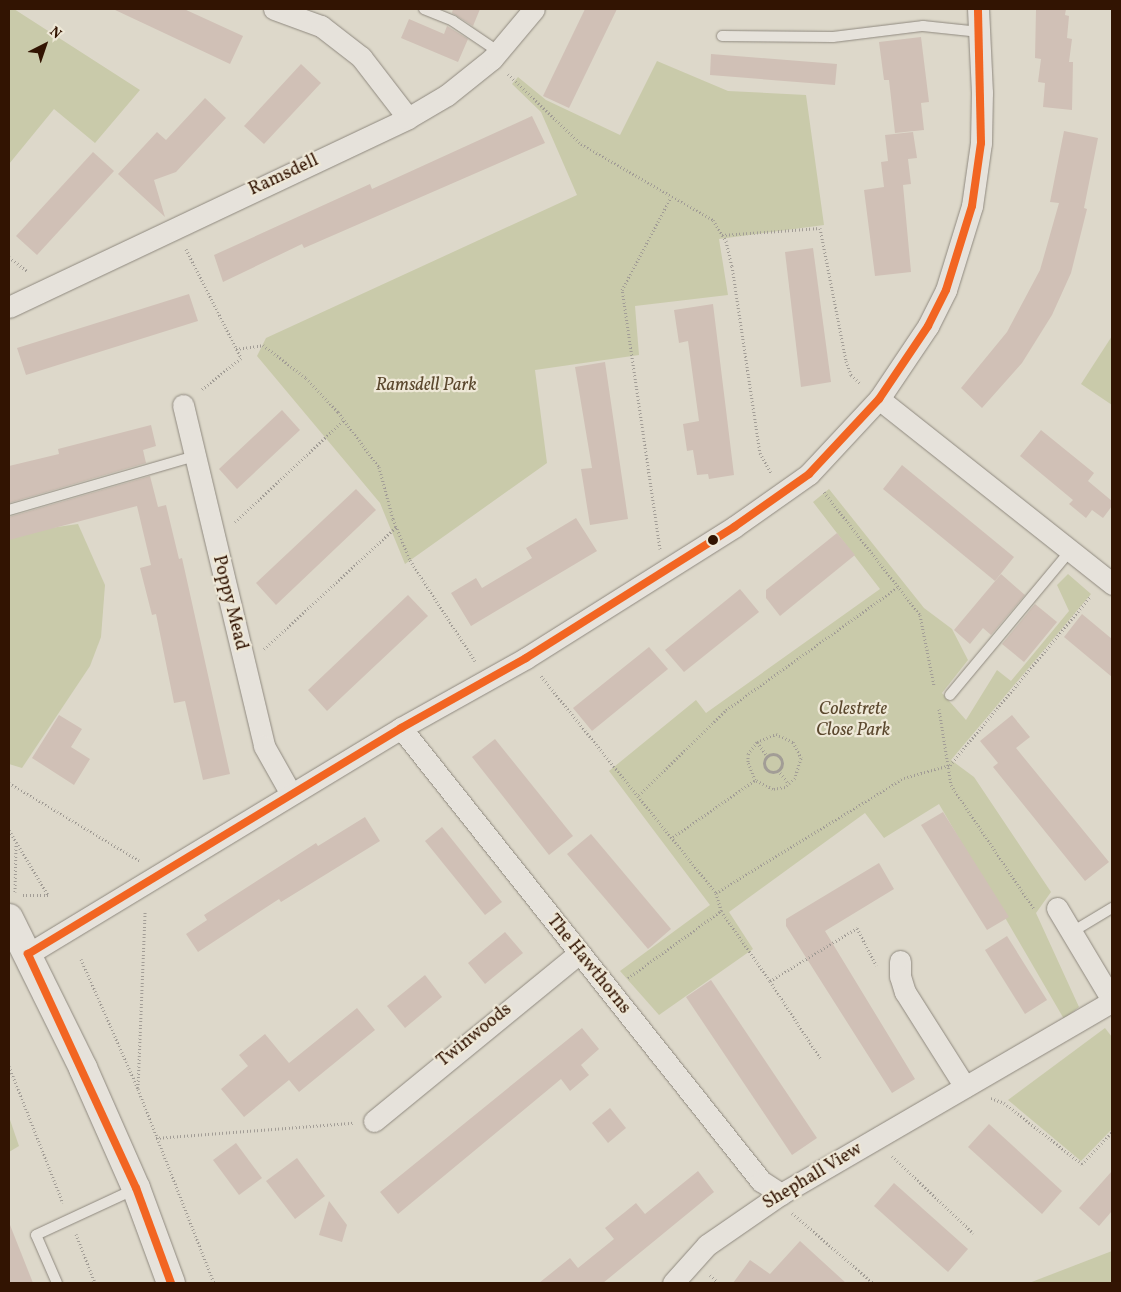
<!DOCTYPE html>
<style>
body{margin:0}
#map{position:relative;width:1121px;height:1292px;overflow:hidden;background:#ddd8ca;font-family:Vollkorn,serif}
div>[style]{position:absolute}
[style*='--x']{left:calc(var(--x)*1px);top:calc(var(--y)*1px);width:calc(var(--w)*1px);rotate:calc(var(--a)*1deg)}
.green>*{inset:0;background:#c9caaa}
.building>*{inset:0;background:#d0c0b6}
.path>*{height:3px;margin-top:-1.5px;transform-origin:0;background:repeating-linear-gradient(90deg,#a29d96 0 1px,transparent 0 3.5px)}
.path>.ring{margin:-1.5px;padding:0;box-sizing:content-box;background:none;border:3px solid #a29d96;border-radius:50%}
.roads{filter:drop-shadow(0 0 1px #8f897f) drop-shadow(0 0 1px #8f897f)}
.lane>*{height:10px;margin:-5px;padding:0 5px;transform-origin:5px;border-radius:5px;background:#e6e2db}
.street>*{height:21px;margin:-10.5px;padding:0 10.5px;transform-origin:10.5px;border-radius:10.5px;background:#e6e2db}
.secondary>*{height:28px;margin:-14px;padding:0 14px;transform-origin:14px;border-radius:14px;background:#e6e2db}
.bus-1>*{height:8px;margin:-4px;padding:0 4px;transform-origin:4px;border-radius:4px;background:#f26522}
.dots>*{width:14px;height:14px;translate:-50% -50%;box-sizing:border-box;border:2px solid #eee8d7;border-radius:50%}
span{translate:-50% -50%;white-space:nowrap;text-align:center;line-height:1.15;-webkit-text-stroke:4.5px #eee8d7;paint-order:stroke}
.street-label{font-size:18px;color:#321402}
.park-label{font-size:18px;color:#5a472d;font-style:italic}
.frame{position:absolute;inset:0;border:10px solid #321402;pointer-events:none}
.north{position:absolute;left:20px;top:20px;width:50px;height:50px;-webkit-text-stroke:4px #eee8d7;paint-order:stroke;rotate:41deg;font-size:14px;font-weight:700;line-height:20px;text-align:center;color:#321402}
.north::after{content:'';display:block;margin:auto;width:18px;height:22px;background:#321402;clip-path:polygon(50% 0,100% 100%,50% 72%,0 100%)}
</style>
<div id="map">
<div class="green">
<i style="clip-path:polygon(9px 9px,14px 9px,140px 90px,95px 143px,54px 109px,9px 164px)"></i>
<i style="clip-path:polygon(657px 61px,728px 91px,806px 95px,824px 225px,719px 239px,728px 295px,635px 306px,639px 355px,535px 370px,547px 463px,405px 564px,380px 503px,257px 356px,266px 338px,577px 195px,541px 112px,512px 84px,518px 77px,546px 100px,620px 135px)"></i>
<i style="clip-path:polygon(1112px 336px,1112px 405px,1081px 384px)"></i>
<i style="clip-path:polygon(829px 489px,924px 608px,952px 629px,968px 660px,942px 693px,966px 720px,997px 670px,1011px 681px,1069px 611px,1057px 585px,1068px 574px,1091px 594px,951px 760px,974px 777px,1051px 892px,1036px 913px,1079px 1007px,1064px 1019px,939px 804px,884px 838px,865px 813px,729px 912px,753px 949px,659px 1015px,620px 971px,710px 905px,609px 771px,696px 700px,706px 713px,880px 589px,813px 502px)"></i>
<i style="clip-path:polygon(78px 524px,105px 585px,101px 637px,90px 666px,22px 768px,9px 764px,9px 534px)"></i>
<i style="clip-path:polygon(1105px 1028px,1112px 1037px,1112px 1129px,1081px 1161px,1008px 1100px)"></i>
<i style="clip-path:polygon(9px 1117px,19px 1146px,9px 1152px)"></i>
<i style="clip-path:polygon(1112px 1251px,1112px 1283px,1029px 1283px)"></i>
</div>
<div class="building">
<i style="clip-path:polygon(113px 9px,184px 9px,243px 36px,230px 64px)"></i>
<i style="clip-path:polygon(453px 9px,480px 9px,473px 26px,452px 13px)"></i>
<i style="clip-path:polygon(585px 9px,617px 9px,569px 108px,543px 96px)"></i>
<i style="clip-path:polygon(1036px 9px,1066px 9px,1065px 15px,1069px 16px,1067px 38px,1072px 39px,1069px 62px,1073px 62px,1072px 110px,1043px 107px,1045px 83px,1038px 82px,1041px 59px,1035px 58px)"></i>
<i style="clip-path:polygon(409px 19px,444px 34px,447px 26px,468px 39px,458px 62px,401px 38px)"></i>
<i style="clip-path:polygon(921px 37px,929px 102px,921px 103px,924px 130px,895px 133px,889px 80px,884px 80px,879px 42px)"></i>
<i style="clip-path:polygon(711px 54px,837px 64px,835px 85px,710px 75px)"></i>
<i style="clip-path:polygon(301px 64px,321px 83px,264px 144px,244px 126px)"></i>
<i style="clip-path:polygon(205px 98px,226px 118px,176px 172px,154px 180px,165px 217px,118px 174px,157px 132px,166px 140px)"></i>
<i style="clip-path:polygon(532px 116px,545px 143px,304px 248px,302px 244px,223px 282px,214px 255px,370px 184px,372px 189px)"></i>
<i style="clip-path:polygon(1064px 131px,1098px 138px,1084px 208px,1087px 209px,1071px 273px,1052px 315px,1022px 363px,982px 408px,961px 388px,1007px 332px,1040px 270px,1059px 203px,1050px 202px)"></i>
<i style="clip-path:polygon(913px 132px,917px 158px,908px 159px,911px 184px,903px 185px,911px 272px,875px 276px,864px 190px,884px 187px,881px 162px,888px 161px,885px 135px)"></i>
<i style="clip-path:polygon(93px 152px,114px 171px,37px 255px,16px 236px)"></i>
<i style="clip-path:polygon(813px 248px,831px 382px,801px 387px,785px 252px)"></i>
<i style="clip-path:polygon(189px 294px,198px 321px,26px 375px,17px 348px)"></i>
<i style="clip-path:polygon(713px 304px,734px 475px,709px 479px,708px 474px,697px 475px,693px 450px,687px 451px,683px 424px,699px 421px,688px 341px,679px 343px,674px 310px)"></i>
<i style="clip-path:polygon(605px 362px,628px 519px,590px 525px,581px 469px,592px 468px,575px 367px)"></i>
<i style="clip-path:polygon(282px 410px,300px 430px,237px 489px,219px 469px)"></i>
<i style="clip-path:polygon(151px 425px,156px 446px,143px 450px,146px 463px,9px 503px,9px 466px,59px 454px,58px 449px)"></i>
<i style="clip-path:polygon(1041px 430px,1094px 473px,1088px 481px,1112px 501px,1112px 506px,1103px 518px,1092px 510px,1086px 518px,1069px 504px,1073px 500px,1020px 456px)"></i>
<i style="clip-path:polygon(902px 465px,1014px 557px,995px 581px,883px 489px)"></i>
<i style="clip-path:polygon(150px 476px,158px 507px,166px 505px,179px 559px,182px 558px,230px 774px,203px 780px,185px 701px,174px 703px,156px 614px,152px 615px,140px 568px,151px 565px,137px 506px,9px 540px,9px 517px)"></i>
<i style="clip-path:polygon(356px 489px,376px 510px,276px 605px,256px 583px)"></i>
<i style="clip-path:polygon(576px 518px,597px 551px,471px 626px,451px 593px,476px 578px,482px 588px,532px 558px,526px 548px)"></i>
<i style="clip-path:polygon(837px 533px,855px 555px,780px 616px,766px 598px,766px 590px)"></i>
<i style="clip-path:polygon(1001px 574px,1025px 595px,991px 635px,983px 628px,970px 644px,954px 630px)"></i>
<i style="clip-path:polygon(740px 589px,759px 612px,684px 672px,665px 650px)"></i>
<i style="clip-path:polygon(408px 595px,428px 616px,327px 711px,308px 690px)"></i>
<i style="clip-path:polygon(1035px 604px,1057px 622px,1024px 662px,1002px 644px)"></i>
<i style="clip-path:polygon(1082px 614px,1112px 639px,1112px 677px,1064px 637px)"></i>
<i style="clip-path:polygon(649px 647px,668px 669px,592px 731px,573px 708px)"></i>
<i style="clip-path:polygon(59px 715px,82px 729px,71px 747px,90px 759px,74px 785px,32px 758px)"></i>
<i style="clip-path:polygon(1012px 715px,1030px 737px,1016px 748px,1109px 862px,1085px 881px,993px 767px,998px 763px,980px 741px)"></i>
<i style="clip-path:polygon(495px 739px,573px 836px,549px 855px,472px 757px)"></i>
<i style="clip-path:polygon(943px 812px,1009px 917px,987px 930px,921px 825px)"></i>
<i style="clip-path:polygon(365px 817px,380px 841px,281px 902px,279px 899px,198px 952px,186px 934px,207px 920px,204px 915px,316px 843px,318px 846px)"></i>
<i style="clip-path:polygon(442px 827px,502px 902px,485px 915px,425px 841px)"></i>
<i style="clip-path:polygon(591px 834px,671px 929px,648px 949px,567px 854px)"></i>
<i style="clip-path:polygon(879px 863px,894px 889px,825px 931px,915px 1079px,892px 1093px,786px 926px,786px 919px)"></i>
<i style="clip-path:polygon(505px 932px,523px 953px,485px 984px,468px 963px)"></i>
<i style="clip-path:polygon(1007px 936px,1047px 1000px,1025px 1014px,985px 950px)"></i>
<i style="clip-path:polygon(425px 975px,442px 997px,405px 1028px,387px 1006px)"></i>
<i style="clip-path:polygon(711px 980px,817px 1138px,792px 1155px,686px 997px)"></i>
<i style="clip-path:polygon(357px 1008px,375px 1030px,299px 1092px,289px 1080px,244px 1117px,221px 1089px,248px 1066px,239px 1055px,265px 1034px,289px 1063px)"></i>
<i style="clip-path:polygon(582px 1028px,599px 1049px,581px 1065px,589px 1075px,570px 1091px,561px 1079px,398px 1214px,380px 1192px)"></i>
<i style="clip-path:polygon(610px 1108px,626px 1128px,608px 1143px,592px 1123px)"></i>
<i style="clip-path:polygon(989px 1124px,1062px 1191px,1042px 1214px,968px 1147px)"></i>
<i style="clip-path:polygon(236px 1143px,262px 1178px,239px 1195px,213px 1160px)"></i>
<i style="clip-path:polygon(297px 1158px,325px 1196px,295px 1219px,266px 1181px)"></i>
<i style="clip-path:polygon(698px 1171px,714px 1192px,603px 1283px,539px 1283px,570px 1258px,578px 1268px,614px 1239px,605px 1228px,625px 1212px,636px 1203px,645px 1214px)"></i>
<i style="clip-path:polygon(1112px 1171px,1112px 1211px,1099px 1226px,1079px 1208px)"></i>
<i style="clip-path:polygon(894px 1183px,968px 1249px,948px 1272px,874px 1206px)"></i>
<i style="clip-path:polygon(329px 1201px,347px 1225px,342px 1242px,319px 1235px)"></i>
<i style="clip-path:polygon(9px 1225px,10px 1225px,33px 1283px,9px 1283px)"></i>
<i style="clip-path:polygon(800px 1241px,846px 1283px,733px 1283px,750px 1260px,770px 1274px)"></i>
</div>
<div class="path">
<i style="--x:508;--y:74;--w:101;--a:43.8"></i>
<i style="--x:581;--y:144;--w:152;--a:29.9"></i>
<i style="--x:713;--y:220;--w:25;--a:58"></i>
<i style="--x:726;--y:241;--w:26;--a:77"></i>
<i style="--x:732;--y:266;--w:189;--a:81.5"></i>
<i style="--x:760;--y:453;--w:23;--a:61"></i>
<i style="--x:722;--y:235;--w:98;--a:-4.1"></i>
<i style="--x:820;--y:228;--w:136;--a:78.9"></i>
<i style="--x:846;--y:361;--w:15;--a:70"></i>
<i style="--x:851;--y:375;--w:13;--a:42"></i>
<i style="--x:186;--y:249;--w:122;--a:63.2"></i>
<i style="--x:241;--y:358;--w:51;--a:141.3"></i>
<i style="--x:9;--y:257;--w:24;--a:38"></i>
<i style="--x:236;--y:349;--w:27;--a:-8"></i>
<i style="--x:263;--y:345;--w:54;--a:37.5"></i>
<i style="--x:306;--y:378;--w:47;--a:46.7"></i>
<i style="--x:338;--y:412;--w:69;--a:53.3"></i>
<i style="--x:379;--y:467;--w:54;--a:74.9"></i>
<i style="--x:393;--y:519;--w:44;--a:67.5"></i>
<i style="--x:410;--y:560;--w:120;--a:57.2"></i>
<i style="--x:824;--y:492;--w:156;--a:52"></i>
<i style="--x:920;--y:615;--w:72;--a:78.8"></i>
<i style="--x:235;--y:522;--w:149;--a:-43.1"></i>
<i style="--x:660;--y:549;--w:262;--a:-98.3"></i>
<i style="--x:622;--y:290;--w:105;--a:-62.2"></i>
<i style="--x:264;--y:649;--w:180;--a:-42.7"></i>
<i style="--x:541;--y:676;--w:279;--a:51.1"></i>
<i style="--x:716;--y:893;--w:19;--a:74"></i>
<i style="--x:721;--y:911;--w:85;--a:55"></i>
<i style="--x:770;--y:981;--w:102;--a:-31.3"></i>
<i style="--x:857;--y:928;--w:42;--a:62.8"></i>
<i style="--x:939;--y:709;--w:77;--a:81"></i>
<i style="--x:951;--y:785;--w:149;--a:56.2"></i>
<i style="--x:757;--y:742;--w:19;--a:54"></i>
<i class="ring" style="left:764px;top:754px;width:15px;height:15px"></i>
<i style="--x:778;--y:770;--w:18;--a:52"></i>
<i style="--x:9;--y:783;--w:152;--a:30.8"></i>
<i style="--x:639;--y:795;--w:122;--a:-44.3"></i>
<i style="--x:726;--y:710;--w:211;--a:-35.6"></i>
<i style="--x:9;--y:830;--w:76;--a:59"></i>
<i style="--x:673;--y:837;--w:100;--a:-34.8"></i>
<i style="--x:755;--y:780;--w:19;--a:-111"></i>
<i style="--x:748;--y:762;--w:8;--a:-90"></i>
<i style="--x:748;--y:754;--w:15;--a:-53"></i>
<i style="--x:757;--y:742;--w:21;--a:-23"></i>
<i style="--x:776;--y:734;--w:19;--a:25"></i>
<i style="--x:793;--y:742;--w:18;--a:63"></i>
<i style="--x:801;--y:758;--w:21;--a:107"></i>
<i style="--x:795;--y:778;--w:13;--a:138"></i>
<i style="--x:785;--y:787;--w:12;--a:171"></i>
<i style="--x:773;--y:789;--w:20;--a:-153"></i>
<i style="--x:15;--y:892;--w:49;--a:-88.8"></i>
<i style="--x:716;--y:893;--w:220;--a:-31.5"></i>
<i style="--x:904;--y:778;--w:48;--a:-15.8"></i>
<i style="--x:950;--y:765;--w:219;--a:-50.2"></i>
<i style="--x:23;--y:895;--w:25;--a:0"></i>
<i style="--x:81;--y:959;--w:142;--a:66.3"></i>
<i style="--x:138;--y:1089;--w:208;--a:68.6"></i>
<i style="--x:628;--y:978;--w:115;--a:-35.8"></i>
<i style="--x:770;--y:981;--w:92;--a:57"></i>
<i style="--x:9;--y:1066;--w:147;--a:68.5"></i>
<i style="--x:138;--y:1088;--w:178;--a:-87.7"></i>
<i style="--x:991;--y:1098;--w:14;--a:21"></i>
<i style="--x:1004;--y:1103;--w:99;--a:38"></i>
<i style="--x:1082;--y:1164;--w:44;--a:-46.8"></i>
<i style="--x:156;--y:1138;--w:198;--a:-4.4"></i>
<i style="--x:892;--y:1156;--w:112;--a:43.5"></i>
<i style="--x:792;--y:1213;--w:107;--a:40.8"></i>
<i style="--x:76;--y:1234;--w:53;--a:68.8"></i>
<i style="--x:710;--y:1275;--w:12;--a:42"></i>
</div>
<div class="roads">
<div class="lane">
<i style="--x:424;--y:9;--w:31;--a:22"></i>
<i style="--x:453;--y:21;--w:55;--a:34"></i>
<i style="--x:722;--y:36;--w:111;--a:0.5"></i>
<i style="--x:833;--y:37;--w:91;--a:-7"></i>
<i style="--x:923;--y:26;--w:57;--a:6"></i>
<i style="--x:9;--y:510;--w:194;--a:-16.2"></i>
<i style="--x:950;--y:695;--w:187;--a:-50.2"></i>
<i style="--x:1072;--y:932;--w:47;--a:-31"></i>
<i style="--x:57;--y:1283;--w:52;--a:-113.6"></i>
<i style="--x:36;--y:1235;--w:109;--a:-24.9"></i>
</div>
<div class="street">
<i style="--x:274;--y:9;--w:50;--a:19.9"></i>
<i style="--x:321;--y:26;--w:51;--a:37.8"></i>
<i style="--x:361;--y:57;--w:77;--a:52.4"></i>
<i style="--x:9;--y:307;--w:441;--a:-25.3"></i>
<i style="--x:408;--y:118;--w:45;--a:-30.5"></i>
<i style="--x:447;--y:95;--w:58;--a:-38.7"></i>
<i style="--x:492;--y:59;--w:65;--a:-50"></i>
<i style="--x:879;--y:399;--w:298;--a:38.4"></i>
<i style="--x:183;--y:405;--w:350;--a:76.6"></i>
<i style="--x:264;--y:746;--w:55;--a:60.6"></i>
<i style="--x:401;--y:728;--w:579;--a:51.53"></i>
<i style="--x:761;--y:1181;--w:24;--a:33"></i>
<i style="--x:1057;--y:908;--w:107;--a:59.1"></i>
<i style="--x:28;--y:954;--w:436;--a:-31.2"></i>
<i style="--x:401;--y:728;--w:143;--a:-29.2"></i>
<i style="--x:526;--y:658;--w:246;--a:-32.2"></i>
<i style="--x:734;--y:527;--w:92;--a:-35.2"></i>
<i style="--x:809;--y:474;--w:103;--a:-47"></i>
<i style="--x:879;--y:399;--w:88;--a:-56.1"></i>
<i style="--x:928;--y:326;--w:40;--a:-63.4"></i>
<i style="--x:946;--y:290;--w:88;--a:-72.8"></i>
<i style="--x:972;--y:206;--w:64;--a:-81.9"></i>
<i style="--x:981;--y:143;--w:50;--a:-88.9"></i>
<i style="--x:982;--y:93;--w:84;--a:-92.7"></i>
<i style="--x:900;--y:961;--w:15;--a:90"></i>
<i style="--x:900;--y:976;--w:17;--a:73"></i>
<i style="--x:905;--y:992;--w:112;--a:57.7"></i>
<i style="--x:374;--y:1121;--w:264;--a:-39.3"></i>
<i style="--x:673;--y:1283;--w:51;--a:-48.2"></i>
<i style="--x:707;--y:1245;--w:90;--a:-34.6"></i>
<i style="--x:781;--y:1194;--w:383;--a:-30.2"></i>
</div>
<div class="secondary">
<i style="--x:9;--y:918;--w:167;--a:63.7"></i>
<i style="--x:83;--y:1068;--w:131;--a:66.2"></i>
<i style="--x:136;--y:1188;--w:101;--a:69.8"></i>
</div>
</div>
<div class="bus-1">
<i style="--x:171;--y:1283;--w:101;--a:-110.2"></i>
<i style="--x:136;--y:1188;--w:258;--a:-114.8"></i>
<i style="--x:28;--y:954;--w:436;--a:-31.2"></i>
<i style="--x:401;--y:728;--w:143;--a:-29.2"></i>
<i style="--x:526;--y:658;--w:246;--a:-32.2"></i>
<i style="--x:734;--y:527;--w:92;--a:-35.2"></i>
<i style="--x:809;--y:474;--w:103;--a:-47"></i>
<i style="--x:879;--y:399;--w:88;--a:-56.1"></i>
<i style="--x:928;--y:326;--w:40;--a:-63.4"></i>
<i style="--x:946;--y:290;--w:88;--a:-72.8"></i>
<i style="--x:972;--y:206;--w:64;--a:-81.9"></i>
<i style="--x:981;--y:143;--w:134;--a:-91.3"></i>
</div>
<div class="dots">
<i style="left:713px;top:540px;background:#321402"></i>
</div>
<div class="street-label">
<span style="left:284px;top:176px;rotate:-25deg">Ramsdell</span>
<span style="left:229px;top:603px;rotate:76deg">Poppy Mead</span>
<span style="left:588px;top:965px;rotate:51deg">The Hawthorns</span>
<span style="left:475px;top:1036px;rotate:-39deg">Twinwoods</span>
<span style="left:813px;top:1177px;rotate:-31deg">Shephall View</span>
</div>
<div class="park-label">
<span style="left:426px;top:386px">Ramsdell Park</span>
<span style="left:853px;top:721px">Colestrete<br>Close Park</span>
</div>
<div class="frame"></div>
<div class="north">N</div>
</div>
